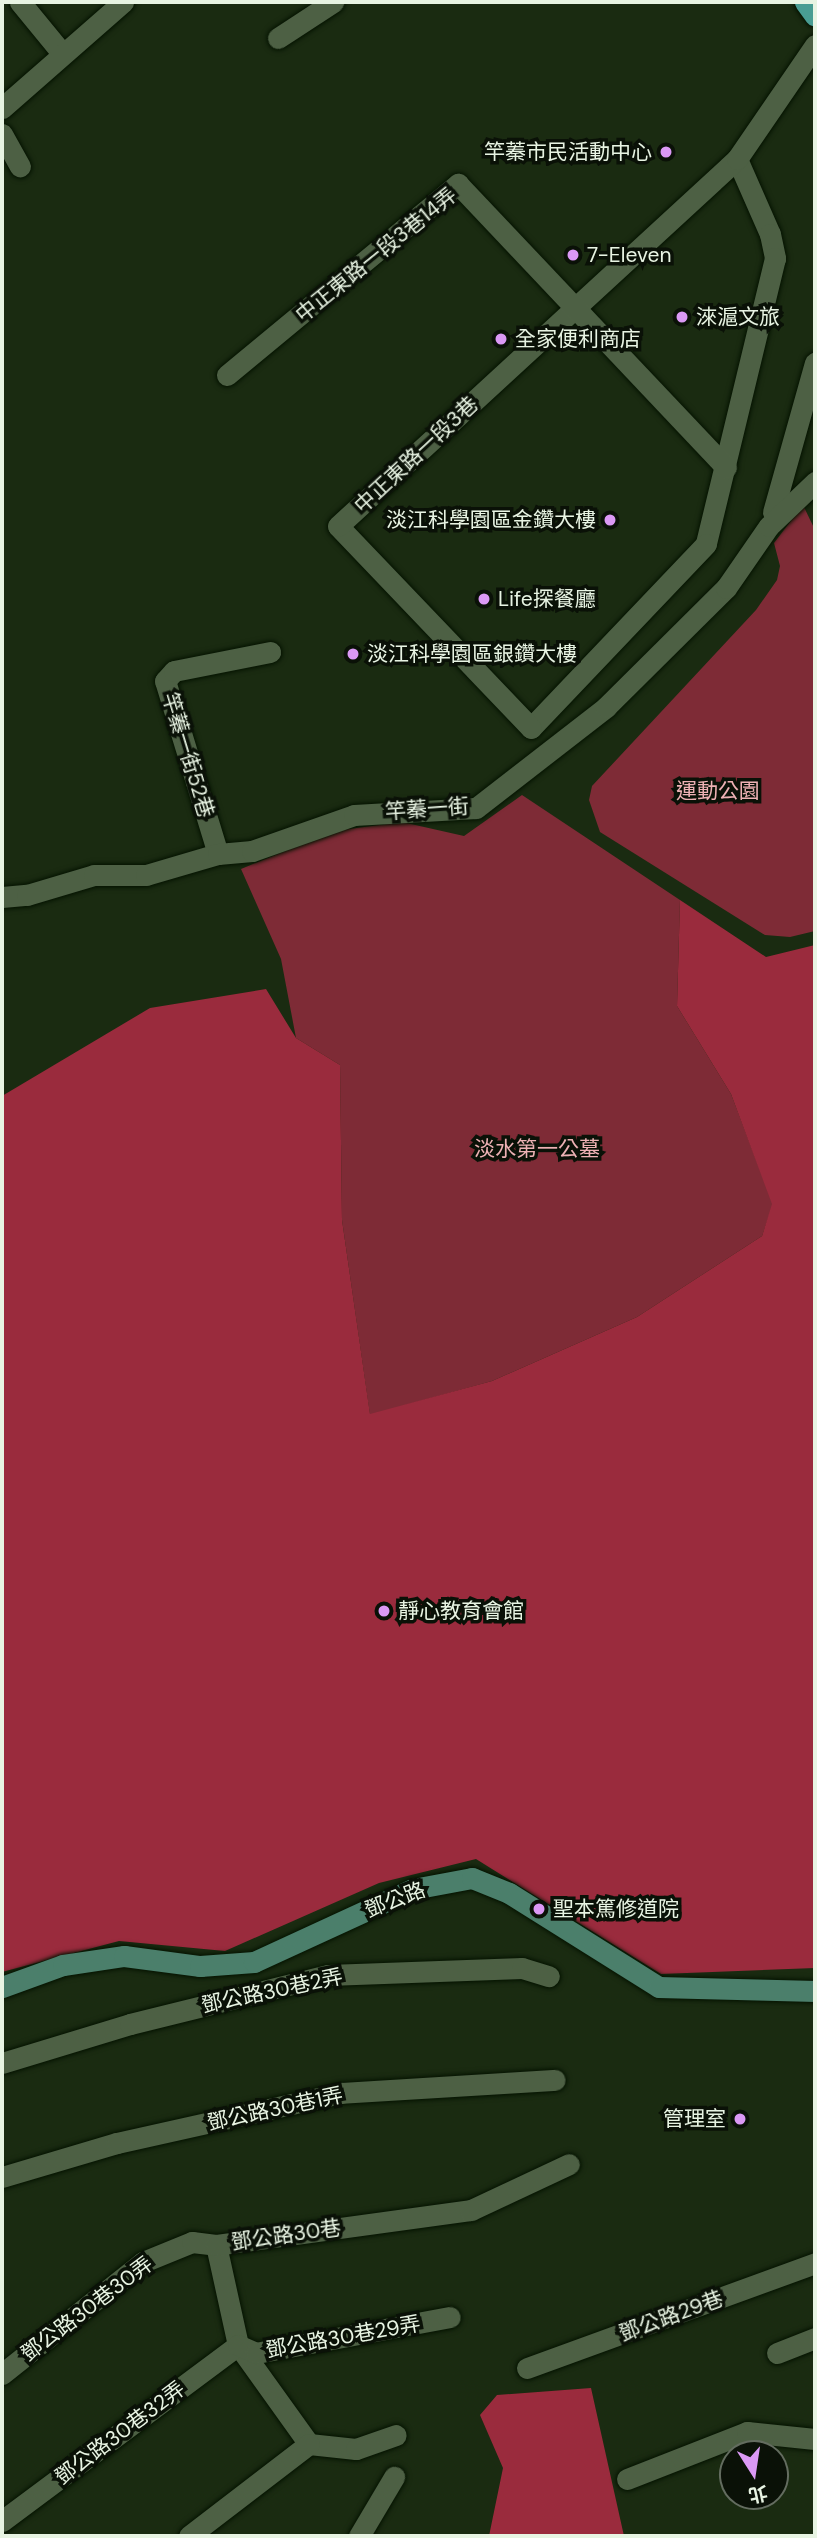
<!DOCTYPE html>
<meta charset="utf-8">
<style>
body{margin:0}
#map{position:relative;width:817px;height:2538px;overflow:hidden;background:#1a2b11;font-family:"DM Sans","Noto Sans TC",sans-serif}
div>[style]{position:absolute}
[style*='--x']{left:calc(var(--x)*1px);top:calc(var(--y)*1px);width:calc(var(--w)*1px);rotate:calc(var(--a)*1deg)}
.green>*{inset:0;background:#7e2b36}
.forest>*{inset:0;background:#9a2b3d}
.roads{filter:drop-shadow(0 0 2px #051300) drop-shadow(0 0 2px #051300)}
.street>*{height:21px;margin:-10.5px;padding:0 10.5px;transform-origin:10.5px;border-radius:10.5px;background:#4d6044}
.secondary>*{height:21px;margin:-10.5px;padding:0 10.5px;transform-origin:10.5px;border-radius:10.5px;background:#4b7f6b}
.primary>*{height:21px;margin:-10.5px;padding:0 10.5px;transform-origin:10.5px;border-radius:10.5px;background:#499d93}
.dots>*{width:19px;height:19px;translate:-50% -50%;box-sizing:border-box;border:4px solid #0a1107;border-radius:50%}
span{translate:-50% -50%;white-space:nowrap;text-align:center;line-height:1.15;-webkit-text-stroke:7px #0a1107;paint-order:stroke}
.poi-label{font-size:21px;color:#e8f4e3}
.right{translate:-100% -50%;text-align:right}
.left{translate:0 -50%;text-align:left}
.street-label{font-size:21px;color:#e8f4e3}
.park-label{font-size:21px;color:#edb1b4}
.frame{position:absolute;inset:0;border:4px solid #e8f4e3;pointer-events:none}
.north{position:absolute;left:719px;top:2440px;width:70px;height:70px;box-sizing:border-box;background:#0a1107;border:2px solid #636c5f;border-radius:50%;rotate:168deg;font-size:19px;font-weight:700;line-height:28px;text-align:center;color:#e8f4e3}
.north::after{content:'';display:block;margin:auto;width:24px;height:32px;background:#db99f5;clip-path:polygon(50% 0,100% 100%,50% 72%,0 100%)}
</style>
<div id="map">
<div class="green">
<i style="clip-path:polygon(803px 505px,815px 530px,815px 931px,790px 937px,765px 935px,600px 832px,589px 800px,592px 786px,756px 610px,777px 580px,780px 566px,774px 543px)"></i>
<i style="clip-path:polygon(522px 795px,680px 900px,677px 1006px,731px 1094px,773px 1204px,762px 1236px,637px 1317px,492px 1381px,370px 1415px,342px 1220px,340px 1065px,296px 1038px,281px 959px,241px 869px,334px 831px,402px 822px,464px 836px)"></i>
</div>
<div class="forest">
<i style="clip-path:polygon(680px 900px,766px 957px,815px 945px,815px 1968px,661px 1974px,476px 1859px,379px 1883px,225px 1951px,119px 1941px,2px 1972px,2px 1096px,150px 1008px,266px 989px,296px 1038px,340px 1065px,342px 1220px,370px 1414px,492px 1381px,637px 1317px,762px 1236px,772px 1204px,731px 1094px,677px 1006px)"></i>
<i style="clip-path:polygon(591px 2388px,624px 2536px,489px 2536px,503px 2468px,480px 2415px,497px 2395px)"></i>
</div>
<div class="roads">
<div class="street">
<i style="--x:20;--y:2;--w:65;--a:50.6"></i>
<i style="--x:278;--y:38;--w:66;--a:-33.2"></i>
<i style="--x:2;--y:108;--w:161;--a:-41.2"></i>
<i style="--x:2;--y:134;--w:37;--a:61"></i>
<i style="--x:737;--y:159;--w:82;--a:66.3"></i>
<i style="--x:770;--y:234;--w:25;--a:78"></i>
<i style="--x:775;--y:258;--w:294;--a:103.6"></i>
<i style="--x:706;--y:544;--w:254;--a:133.6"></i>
<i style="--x:531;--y:728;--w:279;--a:-133.7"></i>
<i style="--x:338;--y:526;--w:542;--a:-42.61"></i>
<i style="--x:737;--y:159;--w:138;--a:-55.6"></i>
<i style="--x:227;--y:375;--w:300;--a:-39.6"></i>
<i style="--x:458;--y:184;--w:390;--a:46.6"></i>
<i style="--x:773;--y:512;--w:155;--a:-74.3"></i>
<i style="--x:218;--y:854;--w:181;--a:-107"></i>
<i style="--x:165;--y:681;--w:13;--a:-48"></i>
<i style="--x:174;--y:671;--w:98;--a:-11.2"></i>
<i style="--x:2;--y:897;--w:25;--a:-5"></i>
<i style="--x:27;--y:895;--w:70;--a:-16.6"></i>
<i style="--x:94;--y:875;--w:52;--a:0"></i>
<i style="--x:146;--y:875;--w:75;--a:-16.3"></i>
<i style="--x:218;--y:854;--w:34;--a:-5"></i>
<i style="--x:252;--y:851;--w:108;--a:-19.4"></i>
<i style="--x:354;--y:815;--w:122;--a:-3.3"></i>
<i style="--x:476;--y:808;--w:165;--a:-37.8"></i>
<i style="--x:606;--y:707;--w:169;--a:-44.8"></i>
<i style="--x:726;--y:588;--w:75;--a:-55.3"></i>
<i style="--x:769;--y:526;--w:64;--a:-43.7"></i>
<i style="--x:2;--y:2063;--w:134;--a:-16.9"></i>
<i style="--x:130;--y:2024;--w:204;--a:-13.9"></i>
<i style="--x:328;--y:1975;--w:194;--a:-2.1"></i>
<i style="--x:522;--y:1968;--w:28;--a:17"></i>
<i style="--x:2;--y:2177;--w:120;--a:-16.5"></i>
<i style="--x:117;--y:2143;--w:229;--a:-12.6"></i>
<i style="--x:340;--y:2093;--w:215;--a:-3.5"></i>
<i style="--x:216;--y:2245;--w:102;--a:77.6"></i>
<i style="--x:238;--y:2345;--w:122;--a:54.4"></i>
<i style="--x:777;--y:2353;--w:41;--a:-21.5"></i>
<i style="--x:527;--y:2368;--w:307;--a:-20"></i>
<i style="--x:2;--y:2374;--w:180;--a:-38.5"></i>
<i style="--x:143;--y:2262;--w:53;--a:-22.2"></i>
<i style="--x:192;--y:2242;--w:24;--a:7"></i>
<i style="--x:216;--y:2245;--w:257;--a:-7.8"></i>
<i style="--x:471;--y:2210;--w:108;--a:-25.1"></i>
<i style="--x:309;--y:2444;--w:47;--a:6.1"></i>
<i style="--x:356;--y:2449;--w:42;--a:-19.3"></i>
<i style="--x:627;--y:2479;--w:129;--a:-21.4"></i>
<i style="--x:747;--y:2432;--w:68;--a:5.9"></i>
<i style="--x:2;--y:2521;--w:294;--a:-36.7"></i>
<i style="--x:238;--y:2345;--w:20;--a:24"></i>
<i style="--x:256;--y:2353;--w:197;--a:-10.5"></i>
<i style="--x:189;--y:2536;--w:151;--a:-37.5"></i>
<i style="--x:359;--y:2536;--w:69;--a:-59.3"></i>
</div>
<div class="secondary">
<i style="--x:2;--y:1987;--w:65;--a:-19.8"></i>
<i style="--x:63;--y:1965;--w:62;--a:-8.4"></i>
<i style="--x:124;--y:1956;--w:77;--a:7.5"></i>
<i style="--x:200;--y:1966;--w:54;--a:-4.2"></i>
<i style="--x:254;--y:1962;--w:175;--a:-24.7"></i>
<i style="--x:413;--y:1889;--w:60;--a:-10.6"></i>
<i style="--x:472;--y:1878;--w:40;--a:22"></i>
<i style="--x:509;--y:1893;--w:177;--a:32.1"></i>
<i style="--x:659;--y:1987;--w:156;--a:1.5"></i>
</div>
<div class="primary">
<i style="--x:805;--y:2;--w:17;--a:54"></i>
</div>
</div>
<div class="dots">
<i style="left:666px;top:152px;background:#db99f5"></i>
<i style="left:573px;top:255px;background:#db99f5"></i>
<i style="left:682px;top:317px;background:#db99f5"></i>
<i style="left:501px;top:339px;background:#db99f5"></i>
<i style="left:610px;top:520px;background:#db99f5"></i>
<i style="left:484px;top:599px;background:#db99f5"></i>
<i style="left:353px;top:654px;background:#db99f5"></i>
<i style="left:384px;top:1611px;background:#db99f5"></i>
<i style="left:539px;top:1909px;background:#db99f5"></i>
<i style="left:740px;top:2119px;background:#db99f5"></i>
</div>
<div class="poi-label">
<span class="right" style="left:652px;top:152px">竿蓁市民活動中心</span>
<span class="left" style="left:587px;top:255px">7-Eleven</span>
<span class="left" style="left:696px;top:317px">淶滬文旅</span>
<span class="left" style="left:515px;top:339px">全家便利商店</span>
<span class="right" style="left:596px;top:520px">淡江科學園區金鑽大樓</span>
<span class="left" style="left:498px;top:599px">Life探餐廳</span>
<span class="left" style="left:367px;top:654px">淡江科學園區銀鑽大樓</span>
<span class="left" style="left:398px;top:1611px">靜心教育會館</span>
<span class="left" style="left:553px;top:1909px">聖本篤修道院</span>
<span class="right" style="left:726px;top:2119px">管理室</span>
</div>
<div class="street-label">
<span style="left:376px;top:255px;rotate:-39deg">中正東路一段3巷14弄</span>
<span style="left:416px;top:455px;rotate:-43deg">中正東路一段3巷</span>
<span style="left:188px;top:755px;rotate:73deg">竿蓁一街52巷</span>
<span style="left:427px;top:809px;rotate:-4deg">竿蓁一街</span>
<span style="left:395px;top:1900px;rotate:-21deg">鄧公路</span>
<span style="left:272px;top:1991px;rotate:-12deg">鄧公路30巷2弄</span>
<span style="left:275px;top:2109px;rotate:-12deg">鄧公路30巷1弄</span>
<span style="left:286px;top:2235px;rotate:-8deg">鄧公路30巷</span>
<span style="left:87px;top:2309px;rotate:-37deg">鄧公路30巷30弄</span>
<span style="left:671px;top:2316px;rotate:-20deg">鄧公路29巷</span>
<span style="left:343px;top:2337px;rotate:-10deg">鄧公路30巷29弄</span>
<span style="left:120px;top:2433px;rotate:-37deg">鄧公路30巷32弄</span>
</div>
<div class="park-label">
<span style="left:718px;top:791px">運動公園</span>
<span style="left:537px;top:1149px">淡水第一公墓</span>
</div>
<div class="frame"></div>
<div class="north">北</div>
</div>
